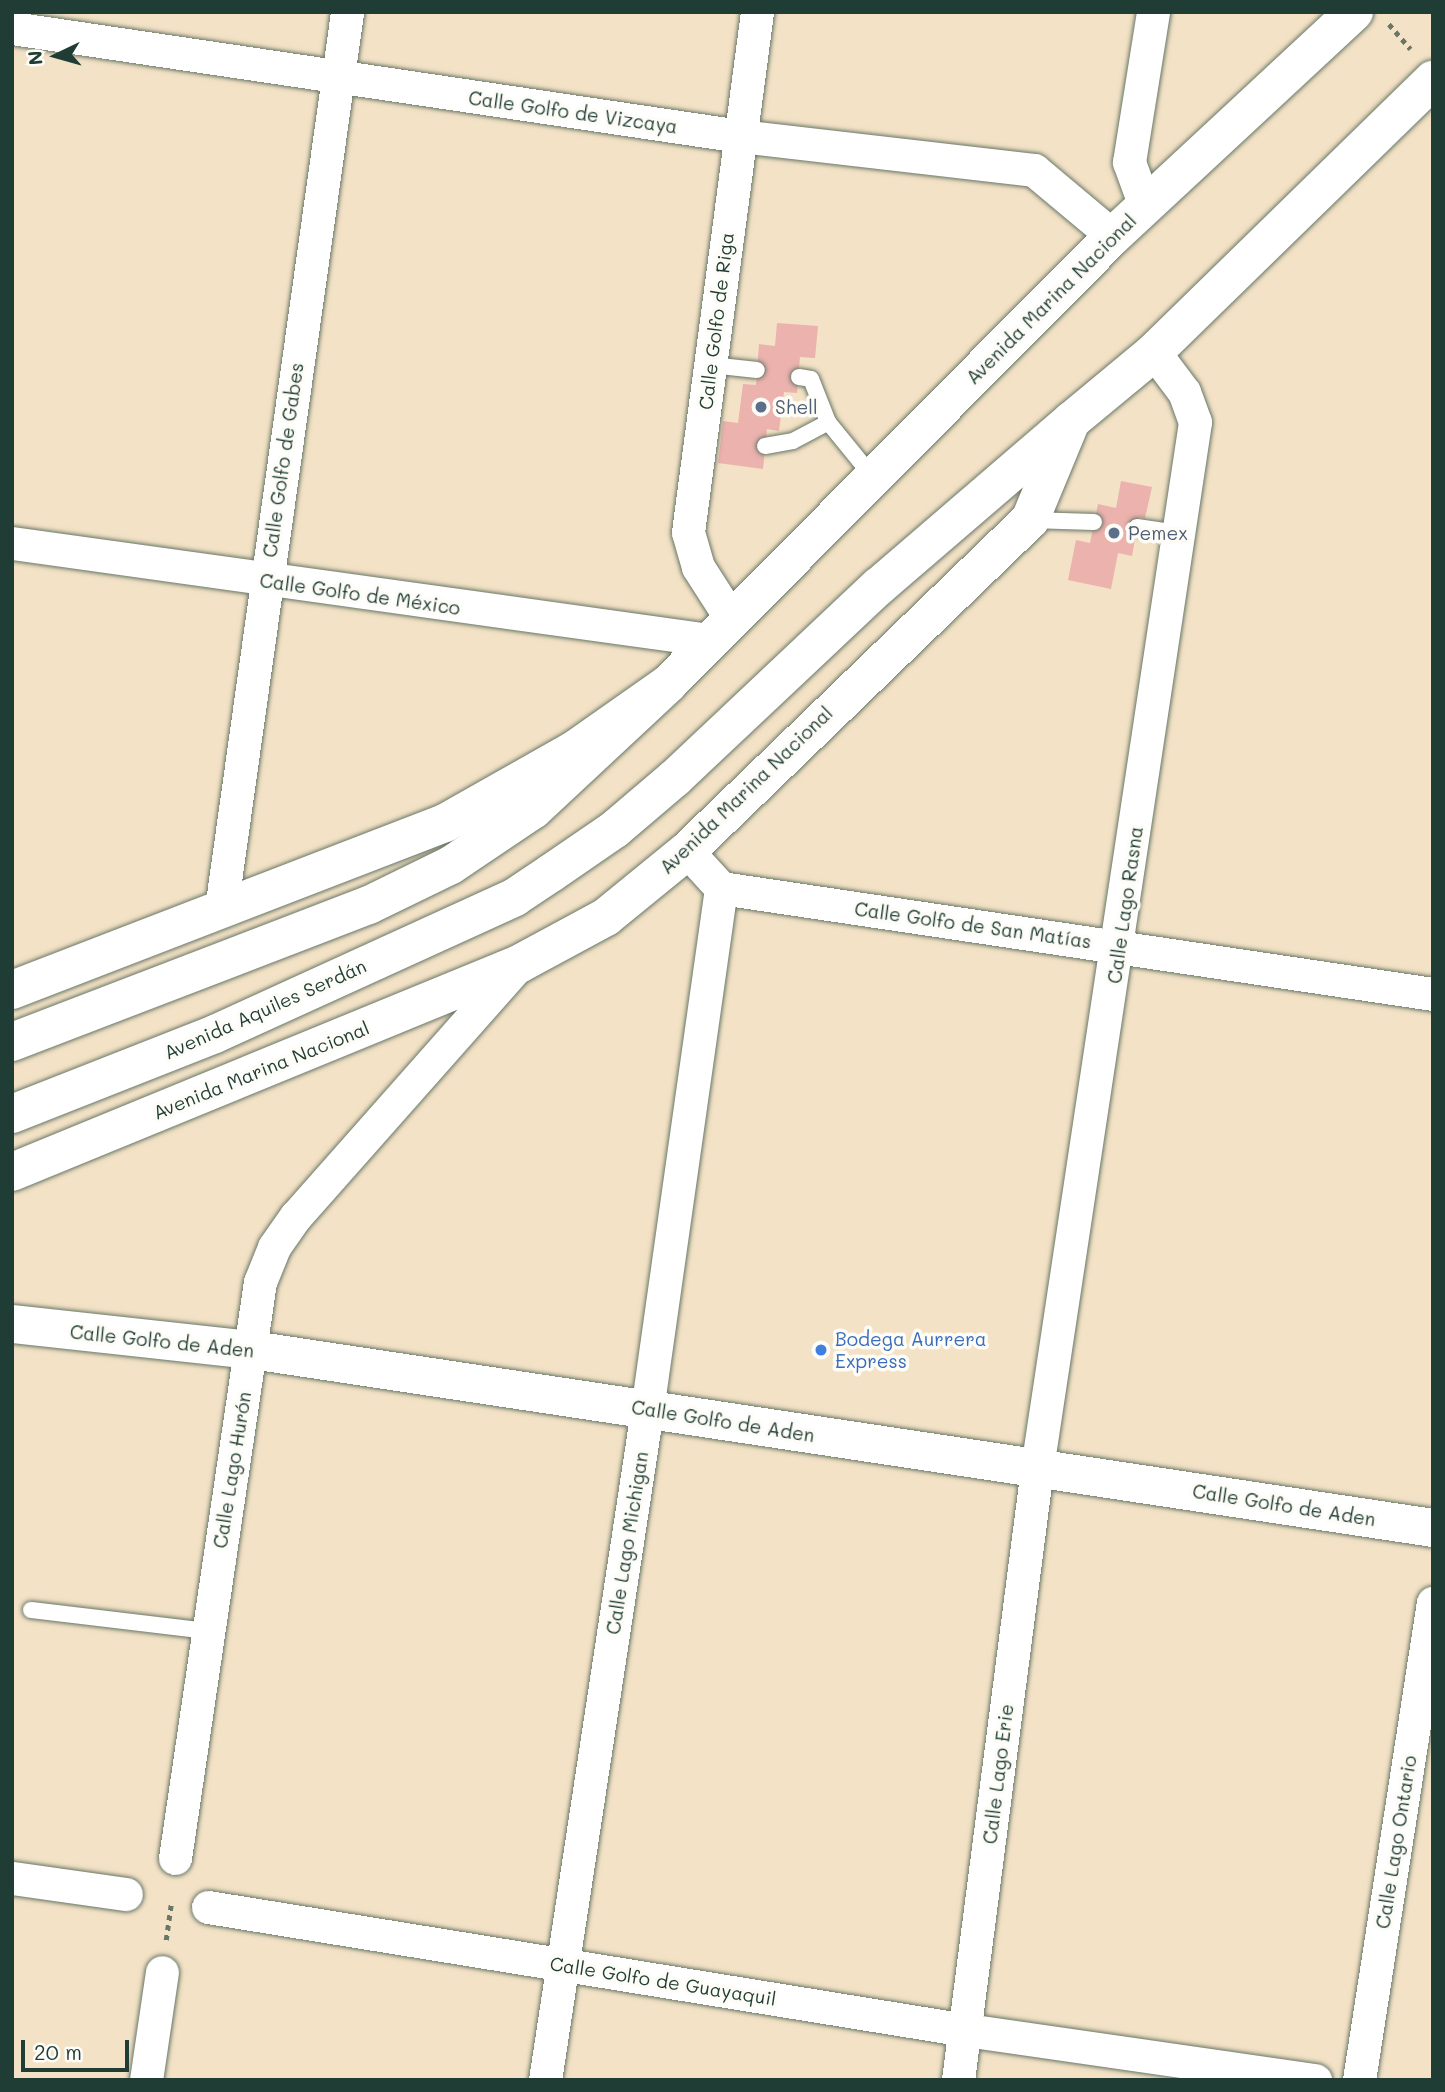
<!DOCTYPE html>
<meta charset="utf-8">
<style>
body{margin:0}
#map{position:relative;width:1445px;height:2092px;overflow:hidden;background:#f3e2c6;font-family:Mali,sans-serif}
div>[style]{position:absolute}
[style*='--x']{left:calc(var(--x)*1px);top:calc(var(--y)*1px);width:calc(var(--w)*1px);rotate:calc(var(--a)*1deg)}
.building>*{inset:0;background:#ebb2ae}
.path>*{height:4.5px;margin-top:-2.25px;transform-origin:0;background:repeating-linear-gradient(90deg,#697767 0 5px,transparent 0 10px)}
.roads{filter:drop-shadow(0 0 2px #697767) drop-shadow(0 0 2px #697767)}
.service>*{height:16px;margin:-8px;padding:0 8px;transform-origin:8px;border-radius:8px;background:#fff}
.minor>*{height:33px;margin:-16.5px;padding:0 16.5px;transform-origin:16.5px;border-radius:16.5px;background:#fff}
.tertiary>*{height:38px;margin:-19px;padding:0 19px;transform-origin:19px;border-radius:19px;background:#fff}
.secondary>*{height:38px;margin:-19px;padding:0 19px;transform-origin:19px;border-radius:19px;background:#fff}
.motorway>*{height:38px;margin:-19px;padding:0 19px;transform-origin:19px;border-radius:19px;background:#fff}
.dots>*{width:19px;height:19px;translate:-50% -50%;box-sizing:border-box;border:4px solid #fdfcf7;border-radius:50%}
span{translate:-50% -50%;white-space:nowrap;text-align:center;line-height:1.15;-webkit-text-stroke:7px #fdfcf7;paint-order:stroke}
.street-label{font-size:19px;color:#1f3d34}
.service-label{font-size:19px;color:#4e5e75}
.left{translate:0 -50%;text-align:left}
.shop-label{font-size:19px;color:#366cbe}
.frame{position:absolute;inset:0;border:14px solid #1f3d34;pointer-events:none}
.north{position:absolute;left:21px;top:21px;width:70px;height:70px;-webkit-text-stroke:5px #fdfcf7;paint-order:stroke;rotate:265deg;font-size:19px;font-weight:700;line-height:28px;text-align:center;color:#1f3d34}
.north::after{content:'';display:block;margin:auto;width:24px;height:32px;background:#1f3d34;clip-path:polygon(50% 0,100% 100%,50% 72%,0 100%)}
.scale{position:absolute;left:21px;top:2040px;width:108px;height:32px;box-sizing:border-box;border:4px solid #1f3d34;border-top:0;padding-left:9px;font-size:21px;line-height:24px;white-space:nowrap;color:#1f3d34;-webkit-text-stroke:5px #fdfcf7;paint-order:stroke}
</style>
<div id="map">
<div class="building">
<i style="clip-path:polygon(777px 323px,818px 326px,815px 358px,800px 357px,797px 393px,784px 392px,779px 431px,767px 429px,763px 469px,718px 463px,723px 421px,738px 423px,743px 384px,756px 385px,759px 344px,775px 346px)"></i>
<i style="clip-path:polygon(1121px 481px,1152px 487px,1145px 518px,1139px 517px,1132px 556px,1118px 553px,1111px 589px,1068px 580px,1076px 540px,1090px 543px,1098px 504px,1116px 508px)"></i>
</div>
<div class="path">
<i style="--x:1389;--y:24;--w:33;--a:49"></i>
<i style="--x:166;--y:1940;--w:37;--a:-82"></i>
</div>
<div class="roads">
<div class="service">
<i style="--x:711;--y:365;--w:46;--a:6.2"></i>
<i style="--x:799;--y:377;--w:12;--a:9"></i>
<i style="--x:811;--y:379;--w:46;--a:68.4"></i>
<i style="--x:828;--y:422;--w:70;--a:50.8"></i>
<i style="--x:765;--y:446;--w:28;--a:-10"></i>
<i style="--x:793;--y:441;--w:40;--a:-28"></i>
<i style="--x:1030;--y:520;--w:64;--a:1.8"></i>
<i style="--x:1137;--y:527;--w:41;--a:8.3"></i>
<i style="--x:31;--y:1610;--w:176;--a:6.8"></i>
</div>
<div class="minor">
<i style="--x:12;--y:28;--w:736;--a:8.44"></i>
<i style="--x:740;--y:136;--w:296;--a:6.6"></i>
<i style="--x:1034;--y:170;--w:103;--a:39.9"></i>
<i style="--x:1145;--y:206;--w:47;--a:-110"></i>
<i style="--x:1129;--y:162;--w:152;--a:-80.9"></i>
<i style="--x:12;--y:543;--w:704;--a:7.92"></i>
<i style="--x:732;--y:620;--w:63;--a:-122.7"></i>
<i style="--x:698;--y:567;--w:36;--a:-106"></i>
<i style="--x:688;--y:532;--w:525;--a:-82.44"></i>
<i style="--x:721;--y:888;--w:720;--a:8.47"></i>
<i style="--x:221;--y:909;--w:906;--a:-82"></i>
<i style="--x:175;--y:1858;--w:582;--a:-81.61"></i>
<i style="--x:260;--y:1282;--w:38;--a:-68"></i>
<i style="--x:274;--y:1247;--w:38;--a:-55"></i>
<i style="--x:296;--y:1216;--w:337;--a:-48.5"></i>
<i style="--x:12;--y:1878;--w:115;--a:8"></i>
<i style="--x:208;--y:1907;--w:768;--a:9.22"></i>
<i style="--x:966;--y:2030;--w:353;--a:8.2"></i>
<i style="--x:146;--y:2080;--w:109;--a:-81.6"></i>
<i style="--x:545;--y:2080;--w:678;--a:-81.34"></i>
<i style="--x:647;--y:1410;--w:527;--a:-81.93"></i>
<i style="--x:721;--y:888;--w:50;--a:-132.6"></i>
<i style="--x:958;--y:2080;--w:617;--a:-82.64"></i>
<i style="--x:1037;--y:1468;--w:1058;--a:-81.41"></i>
<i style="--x:1195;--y:422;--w:32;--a:-110"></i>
<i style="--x:1184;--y:392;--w:50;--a:-126.9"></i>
<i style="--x:1359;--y:2080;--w:483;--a:-81.2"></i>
</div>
<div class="tertiary">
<i style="--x:12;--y:1324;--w:241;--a:6.2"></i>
<i style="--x:252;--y:1350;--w:1194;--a:8.57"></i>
</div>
<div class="secondary">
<i style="--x:12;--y:990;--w:464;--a:-21.1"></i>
<i style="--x:445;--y:823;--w:148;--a:-29.5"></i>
<i style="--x:574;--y:750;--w:115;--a:-35.1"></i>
<i style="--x:668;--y:684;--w:631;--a:-45.19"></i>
<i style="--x:1113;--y:236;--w:329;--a:-42.9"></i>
<i style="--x:12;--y:1172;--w:548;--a:-22.31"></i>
<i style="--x:519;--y:964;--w:99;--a:-28.4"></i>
<i style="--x:606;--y:917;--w:104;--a:-39.2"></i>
<i style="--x:687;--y:851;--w:477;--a:-44"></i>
<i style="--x:1030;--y:520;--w:107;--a:-67.5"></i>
<i style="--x:1071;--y:421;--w:108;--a:-39.7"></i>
<i style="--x:1154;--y:352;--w:390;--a:-44.3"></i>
</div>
<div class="motorway">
<i style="--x:12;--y:1042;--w:382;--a:-21"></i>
<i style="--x:369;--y:905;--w:91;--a:-26"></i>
<i style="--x:451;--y:865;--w:99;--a:-33.9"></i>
<i style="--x:533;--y:810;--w:185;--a:-43"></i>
<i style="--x:12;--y:1114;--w:218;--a:-21.5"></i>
<i style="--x:215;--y:1034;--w:330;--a:-24.5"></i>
<i style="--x:515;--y:897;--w:43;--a:-33.7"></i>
<i style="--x:551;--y:873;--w:78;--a:-34.5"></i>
<i style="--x:615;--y:829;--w:79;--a:-40.4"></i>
<i style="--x:675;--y:778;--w:279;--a:-43.3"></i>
<i style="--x:878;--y:587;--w:255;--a:-40.7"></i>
</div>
</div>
<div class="dots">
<i style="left:761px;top:407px;background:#5c6f8a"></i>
<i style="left:1114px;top:533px;background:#5c6f8a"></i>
<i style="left:821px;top:1350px;background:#3f7fe0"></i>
</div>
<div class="street-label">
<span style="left:573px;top:112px;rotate:8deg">Calle Golfo de Vizcaya</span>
<span style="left:1051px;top:299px;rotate:-45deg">Avenida Marina Nacional</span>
<span style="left:716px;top:321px;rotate:-83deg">Calle Golfo de Riga</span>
<span style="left:283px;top:460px;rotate:-82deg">Calle Golfo de Gabes</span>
<span style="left:360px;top:594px;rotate:8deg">Calle Golfo de México</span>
<span style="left:746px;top:790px;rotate:-44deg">Avenida Marina Nacional</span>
<span style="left:1125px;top:905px;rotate:-82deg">Calle Lago Rasna</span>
<span style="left:973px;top:925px;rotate:8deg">Calle Golfo de San Matías</span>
<span style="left:265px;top:1009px;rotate:-24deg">Avenida Aquiles Serdán</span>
<span style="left:261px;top:1070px;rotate:-22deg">Avenida Marina Nacional</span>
<span style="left:162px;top:1341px;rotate:6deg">Calle Golfo de Aden</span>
<span style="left:723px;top:1421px;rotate:9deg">Calle Golfo de Aden</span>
<span style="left:232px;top:1470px;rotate:-81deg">Calle Lago Hurón</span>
<span style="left:1284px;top:1505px;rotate:9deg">Calle Golfo de Aden</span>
<span style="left:627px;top:1543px;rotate:-81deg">Calle Lago Michigan</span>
<span style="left:998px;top:1774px;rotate:-83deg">Calle Lago Erie</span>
<span style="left:1396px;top:1842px;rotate:-81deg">Calle Lago Ontario</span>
<span style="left:663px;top:1981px;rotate:9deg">Calle Golfo de Guayaquil</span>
</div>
<div class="service-label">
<span class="left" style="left:775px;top:407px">Shell</span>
<span class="left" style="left:1128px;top:533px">Pemex</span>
</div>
<div class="shop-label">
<span class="left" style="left:835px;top:1350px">Bodega Aurrera<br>Express</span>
</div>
<div class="frame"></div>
<div class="north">N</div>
<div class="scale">20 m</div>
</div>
